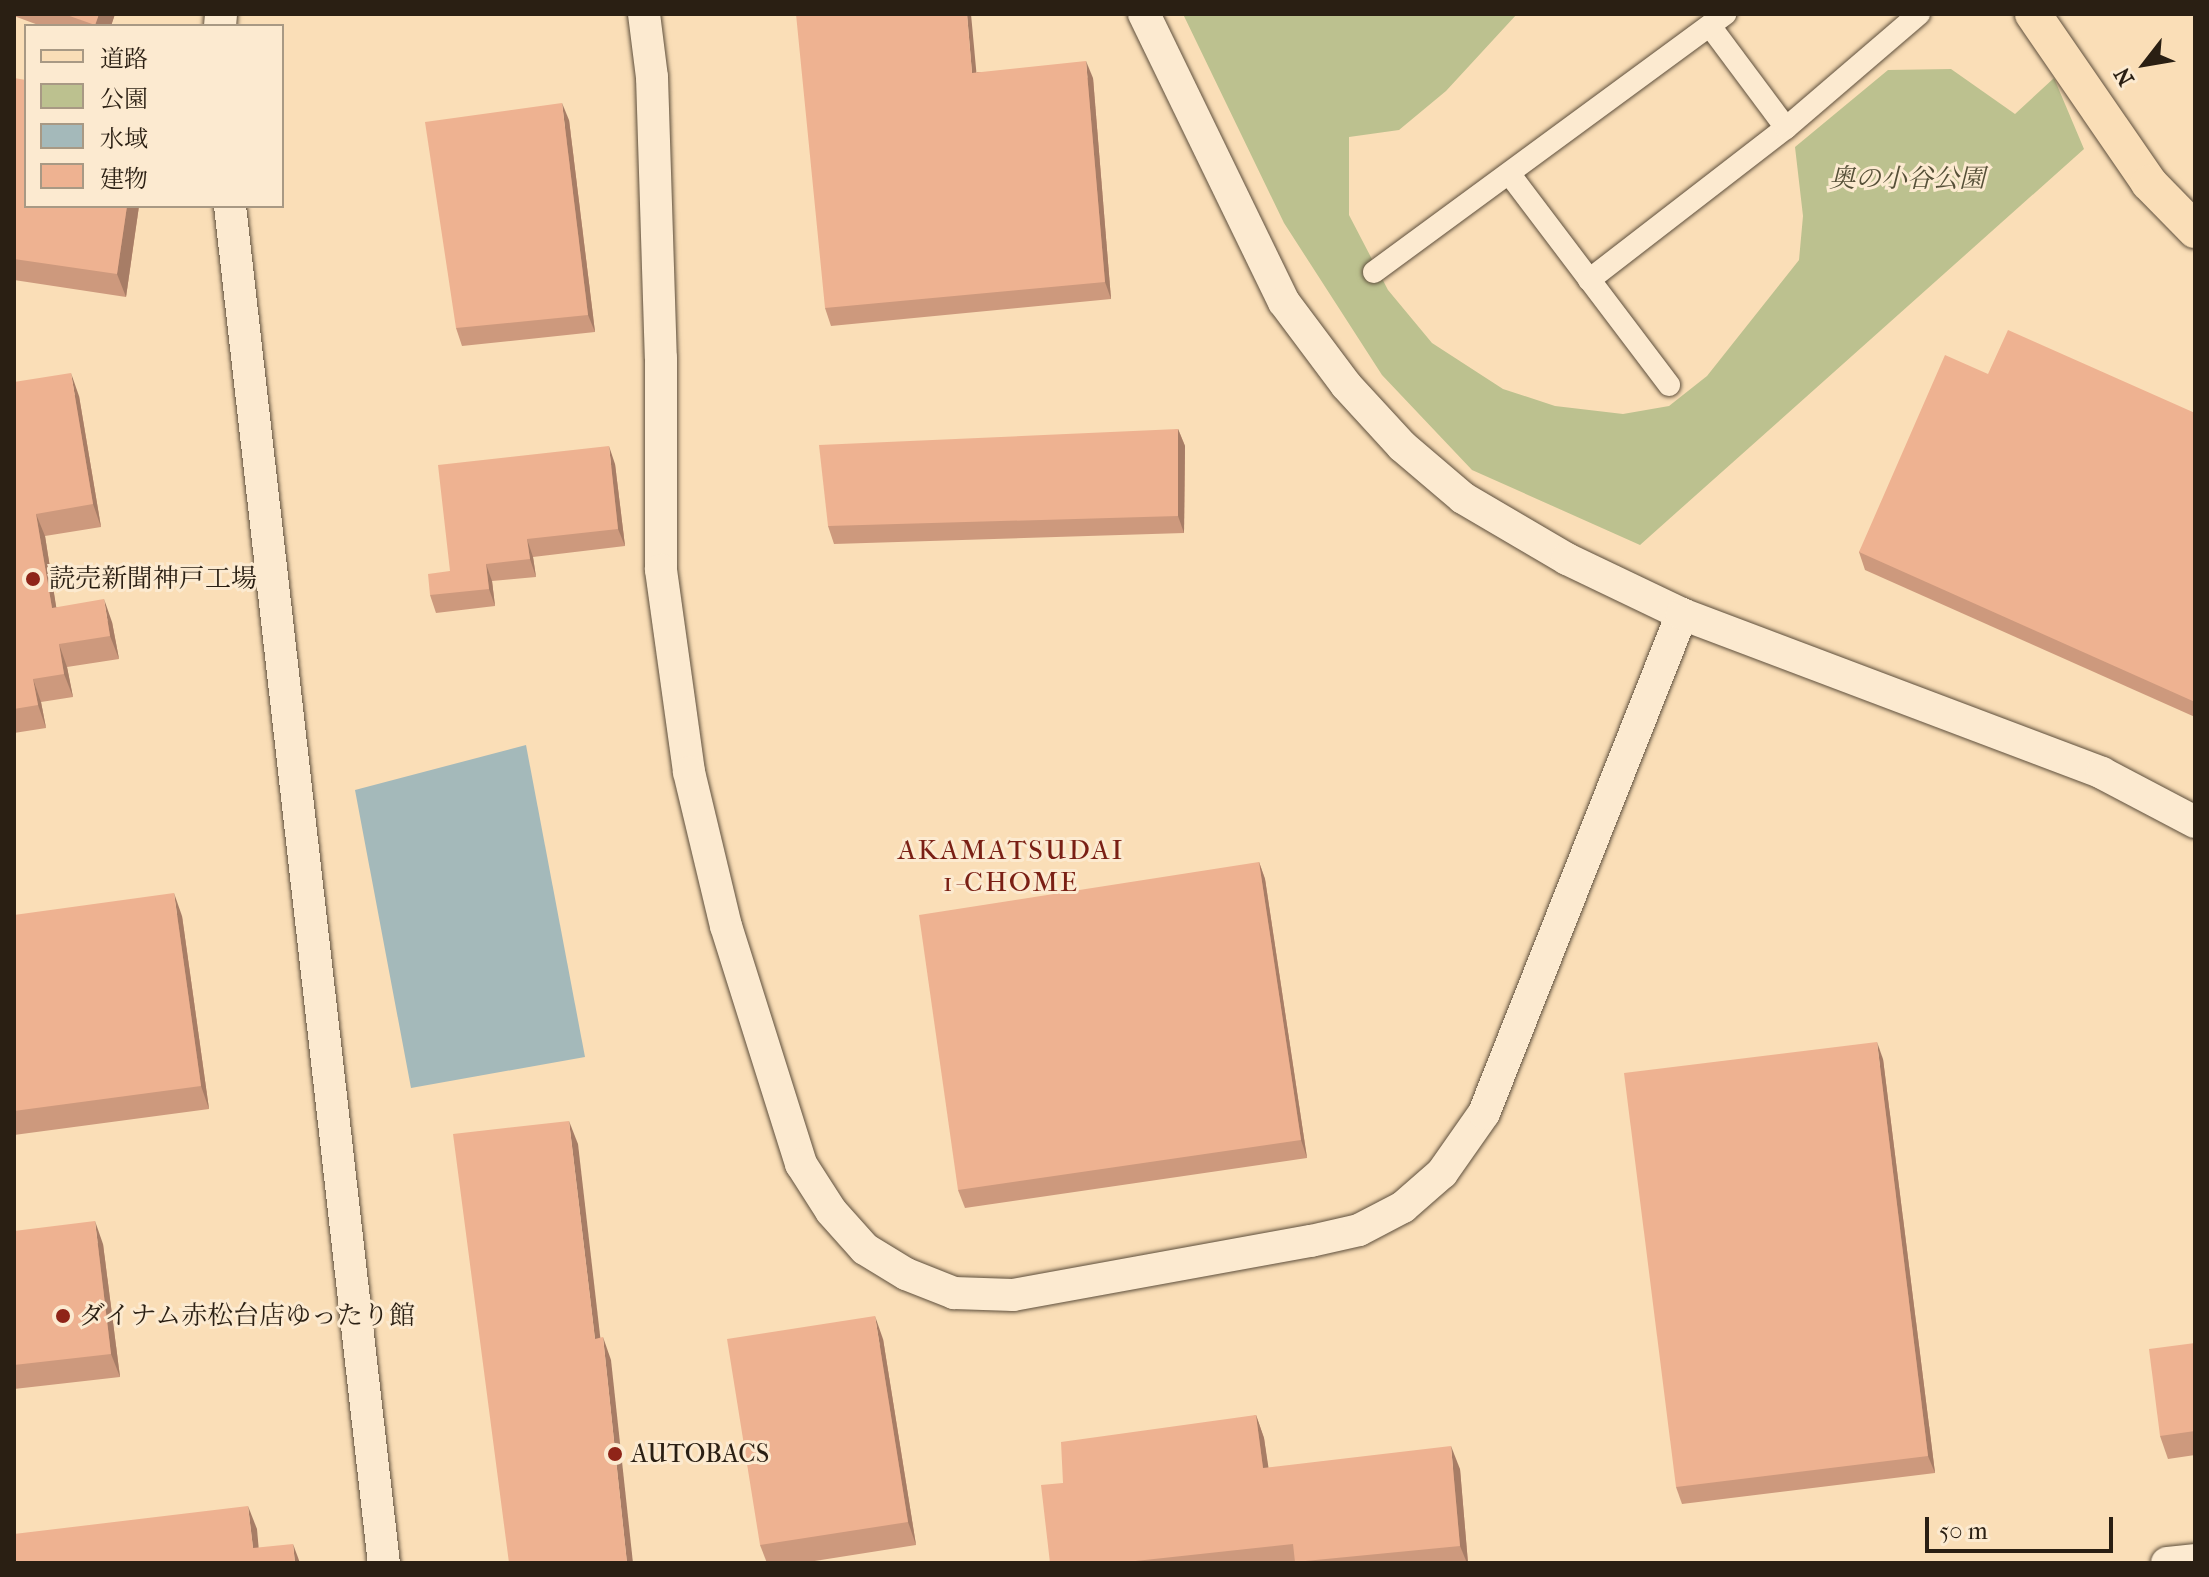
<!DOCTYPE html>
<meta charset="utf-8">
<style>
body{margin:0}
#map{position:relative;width:2209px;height:1577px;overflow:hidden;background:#fadeb7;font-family:"IM FELL French Canon","Noto Serif JP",serif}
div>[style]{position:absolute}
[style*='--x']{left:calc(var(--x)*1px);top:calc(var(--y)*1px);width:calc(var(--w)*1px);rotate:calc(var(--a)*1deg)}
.green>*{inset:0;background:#bcc18f}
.water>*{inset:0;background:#a4b9ba}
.roads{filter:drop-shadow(0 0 2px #5e4f3c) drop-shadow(0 0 2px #5e4f3c)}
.street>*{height:22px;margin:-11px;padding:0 11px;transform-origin:11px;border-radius:11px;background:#fcead0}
.secondary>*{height:32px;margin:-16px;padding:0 16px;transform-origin:16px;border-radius:16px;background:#fcead0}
.primary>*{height:36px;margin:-18px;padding:0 18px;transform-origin:18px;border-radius:18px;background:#fadeb7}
.wall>*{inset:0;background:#cd997d}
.shaded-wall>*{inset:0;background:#a77d66}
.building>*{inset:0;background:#eeb291}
.dots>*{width:22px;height:22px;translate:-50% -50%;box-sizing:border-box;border:4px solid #fcead0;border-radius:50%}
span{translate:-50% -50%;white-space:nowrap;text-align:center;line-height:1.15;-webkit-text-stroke:6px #fcead0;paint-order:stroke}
.park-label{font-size:26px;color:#565038;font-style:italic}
.poi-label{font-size:26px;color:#2a1f13}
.left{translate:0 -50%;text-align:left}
.neighbourhood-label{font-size:28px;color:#7a1f14;letter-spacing:2px}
.frame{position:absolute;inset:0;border:16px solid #2a1f13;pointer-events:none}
.legend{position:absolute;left:24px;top:24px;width:260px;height:184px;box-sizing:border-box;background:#fcead0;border:2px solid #a89984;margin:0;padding:10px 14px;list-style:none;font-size:24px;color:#2a1f13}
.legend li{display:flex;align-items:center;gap:16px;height:40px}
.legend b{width:40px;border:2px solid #a89984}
.north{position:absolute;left:2105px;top:24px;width:80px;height:80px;-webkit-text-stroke:6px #fcead0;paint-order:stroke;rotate:239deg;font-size:22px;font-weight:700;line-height:32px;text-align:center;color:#2a1f13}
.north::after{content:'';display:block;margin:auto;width:28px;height:36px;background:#2a1f13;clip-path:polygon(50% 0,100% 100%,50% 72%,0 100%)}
.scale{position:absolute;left:1925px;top:1517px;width:188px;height:36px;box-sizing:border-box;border:4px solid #2a1f13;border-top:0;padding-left:10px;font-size:24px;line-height:28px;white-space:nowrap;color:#2a1f13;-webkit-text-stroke:6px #fcead0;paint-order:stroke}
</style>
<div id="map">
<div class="green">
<i style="clip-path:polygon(1183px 14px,1517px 14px,1446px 91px,1399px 130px,1349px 137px,1349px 215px,1388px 290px,1432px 343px,1503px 389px,1555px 406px,1623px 414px,1669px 406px,1707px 376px,1799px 260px,1803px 216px,1795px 147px,1888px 70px,1951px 69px,2015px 114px,2054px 78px,2084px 149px,1640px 545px,1472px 470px,1382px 375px,1284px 223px)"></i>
</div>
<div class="water">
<i style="clip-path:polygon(526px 745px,585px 1057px,411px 1088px,355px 790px)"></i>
</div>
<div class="roads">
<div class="street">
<i style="--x:1710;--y:26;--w:127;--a:53.3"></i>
<i style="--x:1511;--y:176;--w:262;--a:52.9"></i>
<i style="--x:1374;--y:272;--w:436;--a:-36.3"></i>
<i style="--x:1589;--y:280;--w:249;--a:-37.7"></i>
<i style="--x:1786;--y:128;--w:175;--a:-40.6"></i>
</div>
<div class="secondary">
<i style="--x:644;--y:14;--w:64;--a:82.8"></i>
<i style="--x:652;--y:77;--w:281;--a:88.2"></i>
<i style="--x:661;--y:358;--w:212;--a:90"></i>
<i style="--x:661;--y:570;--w:204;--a:82.1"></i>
<i style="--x:689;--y:772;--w:158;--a:76.5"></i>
<i style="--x:726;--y:926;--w:250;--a:72.5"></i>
<i style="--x:801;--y:1164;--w:56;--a:57.4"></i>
<i style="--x:831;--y:1211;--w:51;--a:48.2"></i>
<i style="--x:865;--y:1249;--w:48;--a:31.4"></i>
<i style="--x:906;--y:1274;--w:52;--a:21.6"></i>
<i style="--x:954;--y:1293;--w:59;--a:1.9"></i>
<i style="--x:1013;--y:1295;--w:303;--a:-10.3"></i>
<i style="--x:1311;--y:1241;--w:49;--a:-12.9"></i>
<i style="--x:1359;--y:1230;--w:50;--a:-27.6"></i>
<i style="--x:1403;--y:1207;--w:52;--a:-41.1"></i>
<i style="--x:1442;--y:1173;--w:73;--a:-55"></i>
<i style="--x:1484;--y:1113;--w:537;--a:-68.36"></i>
<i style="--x:1144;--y:14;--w:320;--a:64.1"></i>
<i style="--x:1284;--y:302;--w:104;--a:53.2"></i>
<i style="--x:1346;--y:385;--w:83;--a:47.4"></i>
<i style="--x:1402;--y:446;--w:80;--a:40.4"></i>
<i style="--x:1463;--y:498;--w:121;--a:30.4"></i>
<i style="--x:1567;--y:559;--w:127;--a:25.6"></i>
<i style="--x:1682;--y:614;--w:449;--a:20.7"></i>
<i style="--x:2102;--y:773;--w:105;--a:27.8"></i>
<i style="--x:220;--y:26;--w:12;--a:-85"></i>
<i style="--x:230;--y:206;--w:1366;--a:83.53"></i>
<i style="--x:2167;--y:1563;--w:28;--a:-6"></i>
</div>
<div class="primary">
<i style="--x:2033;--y:14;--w:205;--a:55.5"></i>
<i style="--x:2149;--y:183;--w:66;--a:45.6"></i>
</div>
</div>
<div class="wall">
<i style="clip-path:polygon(14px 14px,115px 14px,111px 26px,41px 26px,14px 16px)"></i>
<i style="clip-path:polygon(977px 72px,1093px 78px,1111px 299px,831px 326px,825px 308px)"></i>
<i style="clip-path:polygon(14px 78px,139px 206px,126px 297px,14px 280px)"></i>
<i style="clip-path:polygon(569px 120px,595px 332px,462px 346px,456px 328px)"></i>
<i style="clip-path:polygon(1988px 374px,2195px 413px,2195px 717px,1865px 570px,1859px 552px)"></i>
<i style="clip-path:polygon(14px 382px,79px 396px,101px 527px,45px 536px,56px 607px,112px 622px,119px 659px,67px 667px,73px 697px,41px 702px,46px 728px,14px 733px)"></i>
<i style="clip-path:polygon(1178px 429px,1185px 446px,1184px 533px,834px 544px,828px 526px)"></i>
<i style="clip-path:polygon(615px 464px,625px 546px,533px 557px,536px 577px,492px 581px,495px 606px,436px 613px,430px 595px,450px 571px)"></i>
<i style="clip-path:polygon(1259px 862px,1265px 879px,1307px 1158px,965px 1208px,958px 1190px)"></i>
<i style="clip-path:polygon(14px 915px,182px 916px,209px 1109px,14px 1135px)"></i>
<i style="clip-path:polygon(1883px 1059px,1935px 1473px,1682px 1504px,1676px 1487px)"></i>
<i style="clip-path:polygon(14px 1231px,103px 1244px,120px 1377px,14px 1389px)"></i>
<i style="clip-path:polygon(883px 1339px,916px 1545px,802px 1563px,767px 1563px,760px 1545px)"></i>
<i style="clip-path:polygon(2195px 1343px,2195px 1455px,2168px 1459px,2160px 1436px)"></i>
<i style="clip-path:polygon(1256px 1415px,1264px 1438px,1268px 1468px,1460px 1469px,1468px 1563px,1050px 1563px,1063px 1483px)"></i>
</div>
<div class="shaded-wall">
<i style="clip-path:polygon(99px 14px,115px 14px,111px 26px,95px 26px)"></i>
<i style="clip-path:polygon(967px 14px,971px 14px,978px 90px,972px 73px)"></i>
<i style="clip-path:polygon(1086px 61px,1093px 78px,1111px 299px,1105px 282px)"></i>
<i style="clip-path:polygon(562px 103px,569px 120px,595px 332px,588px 315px)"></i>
<i style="clip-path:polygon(127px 206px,139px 206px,126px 297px,117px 274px)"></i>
<i style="clip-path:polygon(71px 373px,79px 396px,101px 527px,93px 504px)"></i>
<i style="clip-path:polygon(1178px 429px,1185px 446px,1184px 533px,1178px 516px)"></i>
<i style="clip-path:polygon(609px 446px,615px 464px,625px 546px,618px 529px)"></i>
<i style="clip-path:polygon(36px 514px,45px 536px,60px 631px,52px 608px)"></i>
<i style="clip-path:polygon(527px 539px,533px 557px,536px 577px,530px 559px)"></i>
<i style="clip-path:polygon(486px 564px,492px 581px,495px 606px,489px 589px)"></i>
<i style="clip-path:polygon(104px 599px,112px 622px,119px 659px,110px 636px)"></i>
<i style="clip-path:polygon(59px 644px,67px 667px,73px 697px,64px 674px)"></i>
<i style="clip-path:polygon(33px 679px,41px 702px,46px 728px,38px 705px)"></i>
<i style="clip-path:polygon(1259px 862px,1265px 879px,1307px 1158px,1301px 1140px)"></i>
<i style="clip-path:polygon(174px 893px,182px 916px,209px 1109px,201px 1086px)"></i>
<i style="clip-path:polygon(1877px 1042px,1883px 1059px,1935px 1473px,1928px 1456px)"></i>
<i style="clip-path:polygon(569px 1121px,578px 1144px,603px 1361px,595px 1339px)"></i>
<i style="clip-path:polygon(95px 1221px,103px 1244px,120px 1377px,111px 1354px)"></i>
<i style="clip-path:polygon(875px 1316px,883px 1339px,916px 1545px,908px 1522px)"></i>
<i style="clip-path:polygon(603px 1337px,611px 1360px,633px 1563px,627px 1563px)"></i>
<i style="clip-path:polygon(1256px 1415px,1264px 1438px,1272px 1491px,1263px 1468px)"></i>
<i style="clip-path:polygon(1451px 1446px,1460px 1469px,1468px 1563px,1467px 1563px,1460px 1546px)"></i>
<i style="clip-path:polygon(248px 1506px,257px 1529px,260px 1563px,253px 1548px)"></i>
<i style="clip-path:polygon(293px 1544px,300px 1563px,295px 1563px)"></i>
</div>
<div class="building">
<i style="clip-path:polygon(64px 14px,99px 14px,95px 25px)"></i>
<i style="clip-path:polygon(796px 14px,967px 14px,972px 73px,1086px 61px,1105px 282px,825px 308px)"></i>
<i style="clip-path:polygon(14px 78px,26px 80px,26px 206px,127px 206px,117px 274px,14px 259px)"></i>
<i style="clip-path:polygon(562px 103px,588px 315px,456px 328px,425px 122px)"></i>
<i style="clip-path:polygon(2008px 330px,2195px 413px,2195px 702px,1859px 552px,1945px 355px,1988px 374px)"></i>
<i style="clip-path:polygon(71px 373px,93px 504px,36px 514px,52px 608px,104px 599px,110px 636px,59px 644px,64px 674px,33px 679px,38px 705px,14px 709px,14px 382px)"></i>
<i style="clip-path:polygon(1178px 429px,1178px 516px,828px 526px,819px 445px)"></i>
<i style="clip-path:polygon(609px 446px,618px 529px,527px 539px,530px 559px,486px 564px,489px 589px,430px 595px,428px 574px,450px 571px,438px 465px)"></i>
<i style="clip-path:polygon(1259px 862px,1301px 1140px,958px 1190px,919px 915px)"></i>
<i style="clip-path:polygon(174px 893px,201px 1086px,14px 1111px,14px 915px)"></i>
<i style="clip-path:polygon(1877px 1042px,1928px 1456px,1676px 1487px,1624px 1073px)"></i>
<i style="clip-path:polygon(569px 1121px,595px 1339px,603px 1337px,627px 1563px,509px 1563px,453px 1134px)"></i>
<i style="clip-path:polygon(95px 1221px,111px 1354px,14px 1365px,14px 1231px)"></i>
<i style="clip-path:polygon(875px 1316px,908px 1522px,760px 1545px,727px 1339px)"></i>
<i style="clip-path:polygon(2195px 1343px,2195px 1431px,2160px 1436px,2149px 1349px)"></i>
<i style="clip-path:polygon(1256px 1415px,1263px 1468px,1451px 1446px,1460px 1546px,1295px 1562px,1293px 1544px,1117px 1563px,1050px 1563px,1041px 1485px,1063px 1483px,1061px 1442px)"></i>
<i style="clip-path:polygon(248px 1506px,253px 1548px,293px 1544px,295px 1563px,14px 1563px,14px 1534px)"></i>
</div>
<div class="dots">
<i style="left:33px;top:579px;background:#8f2418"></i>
<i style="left:63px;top:1316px;background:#8f2418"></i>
<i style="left:615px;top:1454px;background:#8f2418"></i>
</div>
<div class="park-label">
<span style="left:1907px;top:179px">奥の小谷公園</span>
</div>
<div class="poi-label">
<span class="left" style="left:49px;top:579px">読売新聞神戸工場</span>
<span class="left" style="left:79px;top:1316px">ダイナム赤松台店ゆったり館</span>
<span class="left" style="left:631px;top:1454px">AUTOBACS</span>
</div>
<div class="neighbourhood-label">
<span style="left:1011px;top:866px">AKAMATSUDAI<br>1-CHOME</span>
</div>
<div class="frame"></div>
<ul class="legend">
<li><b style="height:10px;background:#fadeb7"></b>道路</li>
<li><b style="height:22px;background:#bcc18f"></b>公園</li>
<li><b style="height:22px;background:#a4b9ba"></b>水域</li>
<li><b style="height:22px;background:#eeb291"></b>建物</li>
</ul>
<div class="north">N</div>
<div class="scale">50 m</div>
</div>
